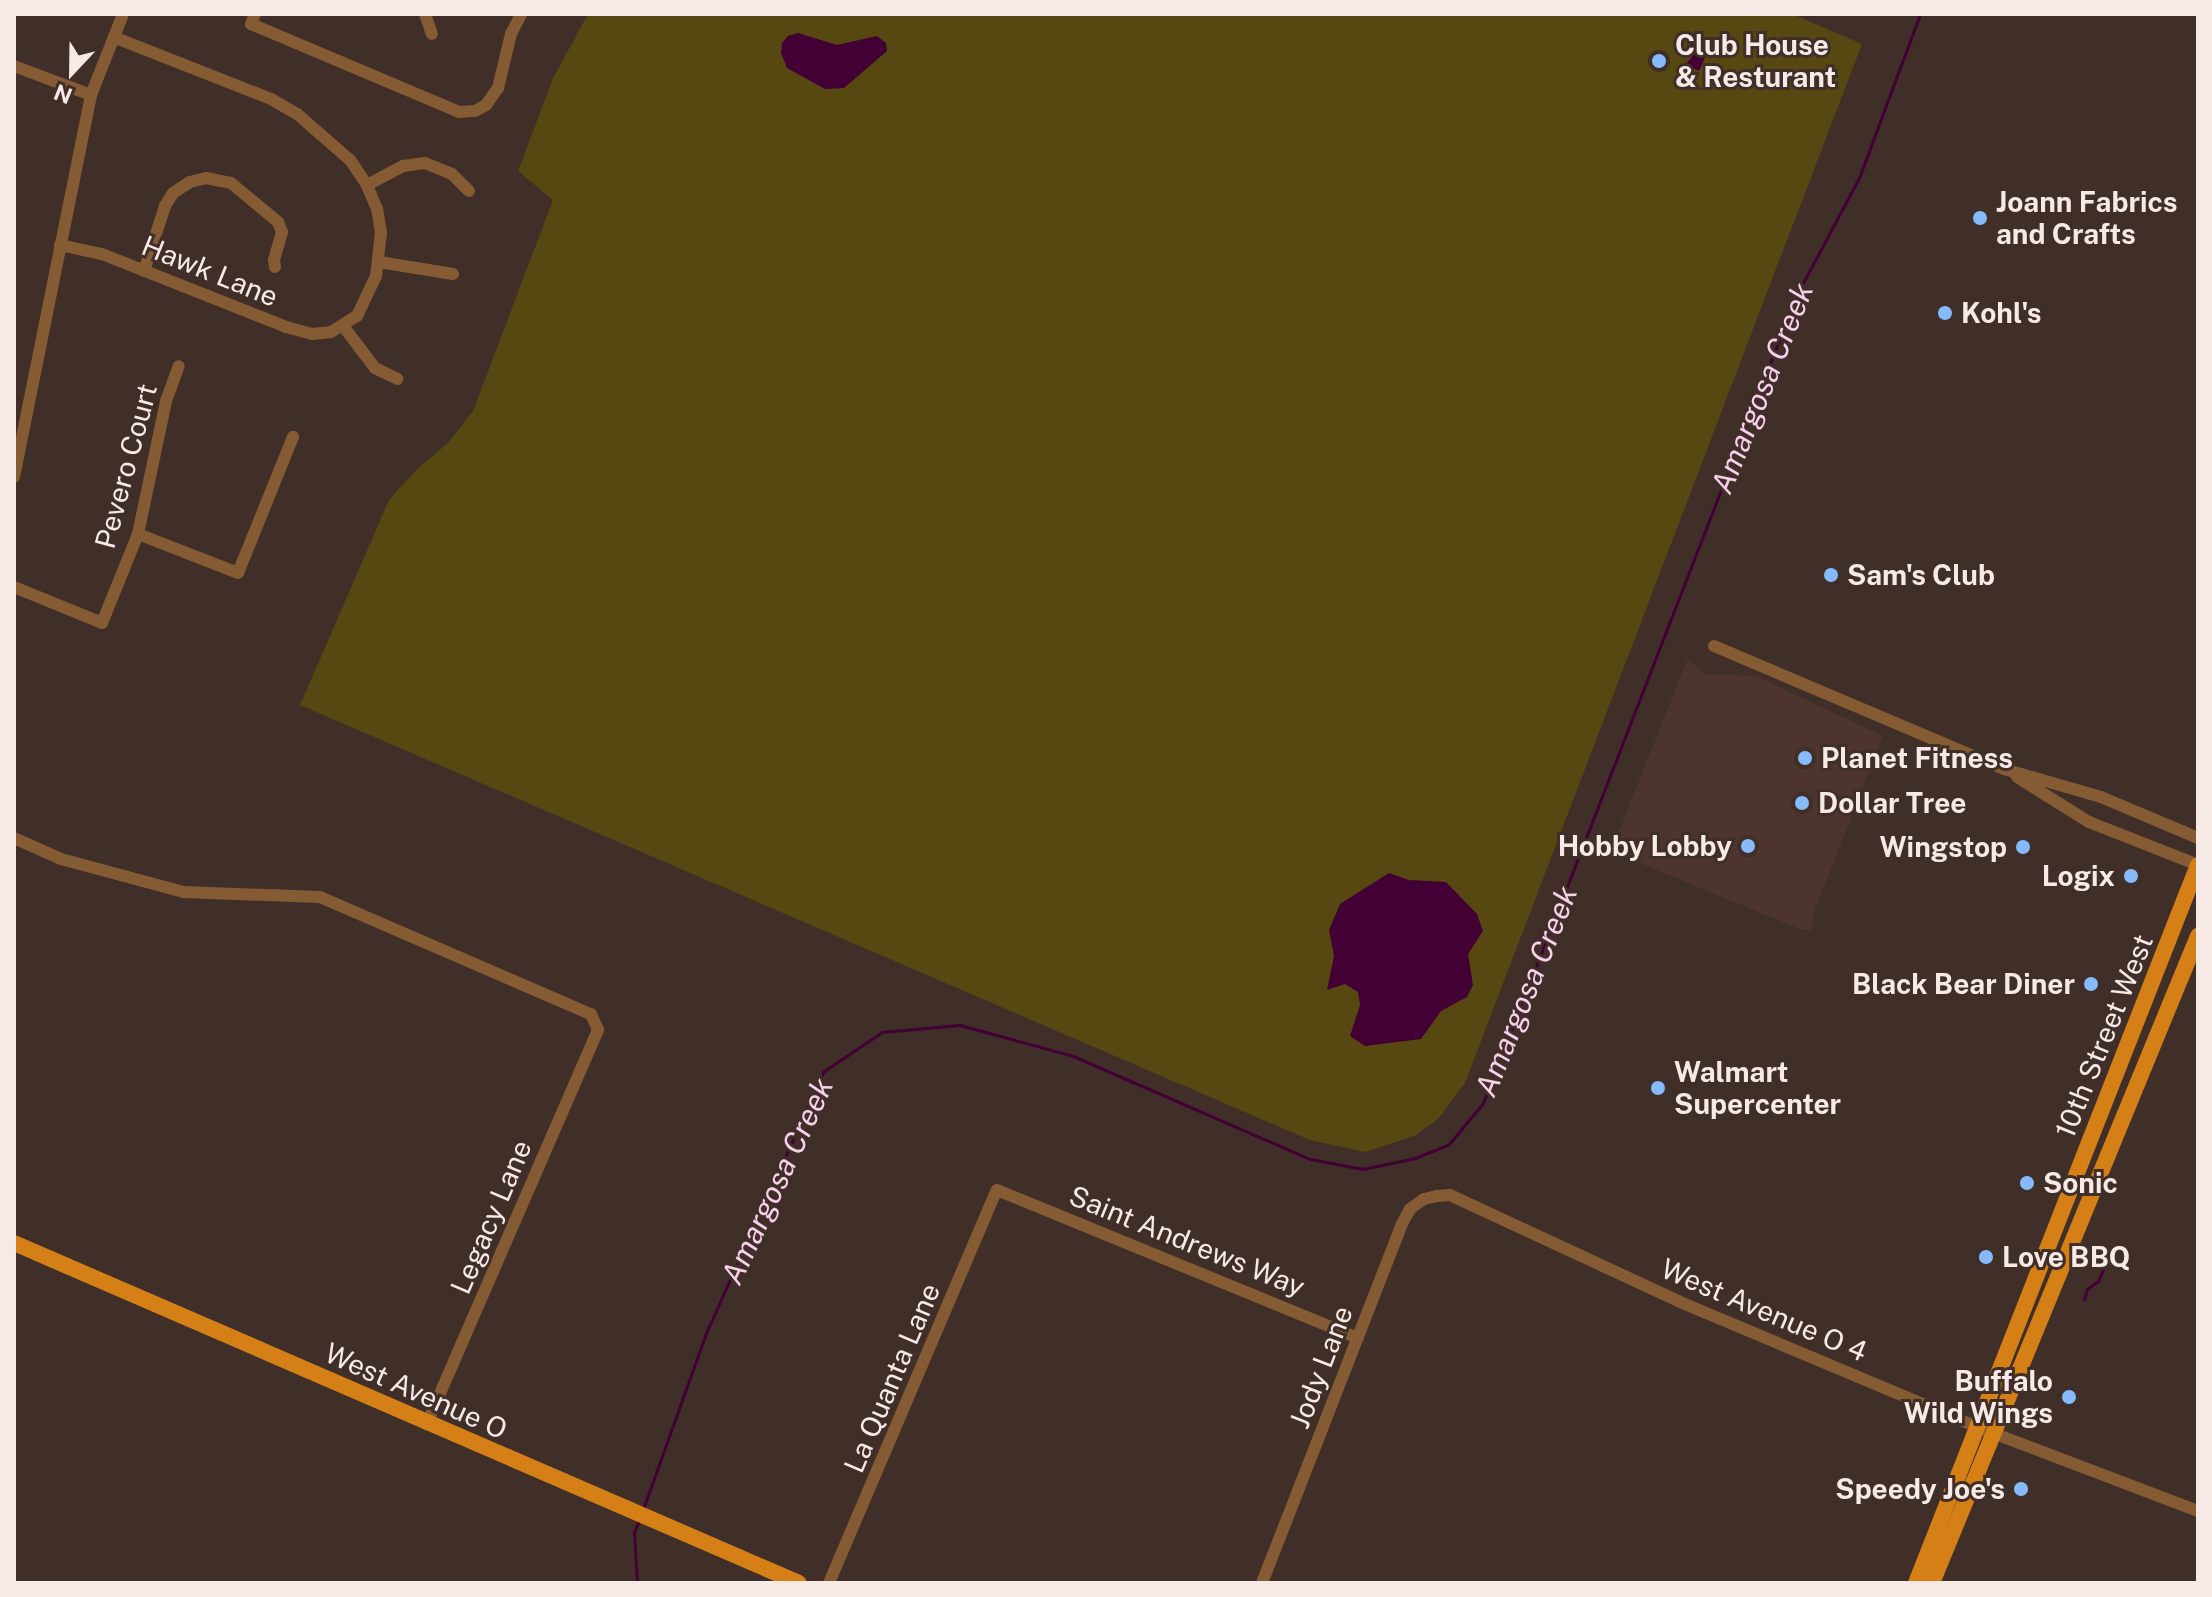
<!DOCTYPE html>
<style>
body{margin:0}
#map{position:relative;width:2212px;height:1597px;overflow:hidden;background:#402e29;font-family:"Public Sans",sans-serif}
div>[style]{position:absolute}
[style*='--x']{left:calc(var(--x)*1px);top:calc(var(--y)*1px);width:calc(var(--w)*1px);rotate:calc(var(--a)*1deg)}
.built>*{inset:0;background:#4e342e}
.green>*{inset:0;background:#574711}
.water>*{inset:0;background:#430035}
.stream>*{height:3px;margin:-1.5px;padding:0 1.5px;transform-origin:1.5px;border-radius:1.5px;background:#430035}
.minor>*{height:12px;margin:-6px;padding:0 6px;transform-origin:6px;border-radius:6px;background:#855b33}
.major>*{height:16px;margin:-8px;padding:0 8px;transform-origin:8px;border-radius:8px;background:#d58016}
.dots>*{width:22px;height:22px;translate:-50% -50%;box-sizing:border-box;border:4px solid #402e29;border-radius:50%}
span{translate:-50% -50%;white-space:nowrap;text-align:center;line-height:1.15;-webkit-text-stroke:6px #402e29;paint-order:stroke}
.poi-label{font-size:28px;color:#f6e9e6;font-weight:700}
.left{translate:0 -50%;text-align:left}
.right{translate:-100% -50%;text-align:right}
.street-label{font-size:28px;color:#f6e9e6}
.water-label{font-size:30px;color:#f9d0eb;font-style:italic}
.frame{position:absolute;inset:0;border:16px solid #f6e9e6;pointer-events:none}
.north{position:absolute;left:32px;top:32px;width:80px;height:80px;-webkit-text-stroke:6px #402e29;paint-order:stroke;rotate:202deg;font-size:22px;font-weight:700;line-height:32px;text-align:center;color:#f6e9e6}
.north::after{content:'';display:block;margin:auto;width:28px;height:36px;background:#f6e9e6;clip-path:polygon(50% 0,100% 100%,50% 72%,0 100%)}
</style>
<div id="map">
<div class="built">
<i style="clip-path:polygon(1688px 659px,1704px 674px,1756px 676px,1883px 736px,1814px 912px,1811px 930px,1802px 930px,1611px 851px)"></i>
</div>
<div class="green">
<i style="clip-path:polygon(588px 14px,1792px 14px,1862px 44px,1465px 1083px,1438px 1119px,1414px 1136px,1365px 1152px,1310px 1140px,300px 705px,389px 500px,416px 470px,448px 443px,473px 411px,553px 200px,518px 171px,553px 78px)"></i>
</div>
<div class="water">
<i style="clip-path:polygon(798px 33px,837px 45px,877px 36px,886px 43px,887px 51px,844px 88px,825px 89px,787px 68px,781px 53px,782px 43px,788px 36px)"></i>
<i style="clip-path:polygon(1693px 34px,1699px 34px,1711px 44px,1699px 71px,1686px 64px,1695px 53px,1690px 42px)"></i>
<i style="clip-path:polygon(1389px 873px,1409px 880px,1446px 882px,1477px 914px,1483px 931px,1468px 954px,1473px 985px,1467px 997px,1441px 1011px,1421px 1039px,1365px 1046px,1350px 1036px,1360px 1005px,1358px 992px,1345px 984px,1327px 990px,1334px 956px,1329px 930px,1340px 904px)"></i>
</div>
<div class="stream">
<i style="--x:2084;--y:1299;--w:10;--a:-73"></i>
<i style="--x:2087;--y:1289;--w:14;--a:-36"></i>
<i style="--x:2098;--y:1281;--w:12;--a:-66"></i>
<i style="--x:643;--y:1509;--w:187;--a:-70.3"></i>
<i style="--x:706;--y:1333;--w:287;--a:-65.8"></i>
<i style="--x:824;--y:1071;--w:70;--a:-33.9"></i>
<i style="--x:882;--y:1032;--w:78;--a:-5.1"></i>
<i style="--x:960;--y:1025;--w:117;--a:15.3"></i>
<i style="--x:1073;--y:1056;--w:258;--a:23.5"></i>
<i style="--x:1310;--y:1159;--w:54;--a:10.7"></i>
<i style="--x:1363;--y:1169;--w:53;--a:-11.9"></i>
<i style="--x:1415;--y:1158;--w:37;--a:-22"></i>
<i style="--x:1449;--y:1144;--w:53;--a:-50.3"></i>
<i style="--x:1483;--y:1103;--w:868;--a:-68.79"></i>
<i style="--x:1797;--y:294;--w:132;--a:-61.9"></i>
<i style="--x:1859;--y:178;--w:175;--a:-69.6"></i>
<i style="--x:637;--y:1583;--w:51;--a:-93.4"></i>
<i style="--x:634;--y:1532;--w:13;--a:-67"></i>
</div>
<div class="minor">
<i style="--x:255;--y:14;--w:11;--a:112"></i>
<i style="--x:251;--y:24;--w:226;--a:22.9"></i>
<i style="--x:459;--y:112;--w:16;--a:-4"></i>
<i style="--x:475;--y:111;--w:13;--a:-29"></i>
<i style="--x:486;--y:105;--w:21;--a:-55"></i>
<i style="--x:498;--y:88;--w:56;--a:-76.5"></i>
<i style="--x:511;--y:34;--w:22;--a:-63"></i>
<i style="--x:425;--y:14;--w:21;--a:71"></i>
<i style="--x:14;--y:66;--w:82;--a:20.6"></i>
<i style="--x:367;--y:185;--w:41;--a:-27.8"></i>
<i style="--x:403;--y:166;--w:22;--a:-8"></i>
<i style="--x:425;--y:163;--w:29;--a:22"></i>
<i style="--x:452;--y:174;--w:24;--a:45"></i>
<i style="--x:60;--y:245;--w:43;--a:12.1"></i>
<i style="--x:102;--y:254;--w:198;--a:21.6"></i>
<i style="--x:286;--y:327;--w:27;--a:15"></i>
<i style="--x:312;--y:334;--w:19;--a:-6"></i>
<i style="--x:331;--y:332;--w:31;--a:-32"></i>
<i style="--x:357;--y:316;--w:44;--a:-64.6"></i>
<i style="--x:376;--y:276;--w:43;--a:-83.4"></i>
<i style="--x:381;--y:233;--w:24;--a:-99"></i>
<i style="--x:377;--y:209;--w:26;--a:-113"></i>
<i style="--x:367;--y:185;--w:30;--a:-124"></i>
<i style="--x:350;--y:160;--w:70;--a:-139"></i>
<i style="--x:297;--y:114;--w:30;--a:-150"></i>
<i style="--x:271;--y:99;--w:169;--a:-158.5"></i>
<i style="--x:379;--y:262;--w:75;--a:9.2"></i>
<i style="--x:144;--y:271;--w:68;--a:-72.1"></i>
<i style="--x:165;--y:206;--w:15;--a:-58"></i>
<i style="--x:173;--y:193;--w:20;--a:-33"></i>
<i style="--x:190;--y:182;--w:16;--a:-14"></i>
<i style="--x:206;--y:178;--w:25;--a:11"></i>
<i style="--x:231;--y:183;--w:61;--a:39.7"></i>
<i style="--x:278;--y:222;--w:11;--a:68"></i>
<i style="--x:282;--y:232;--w:29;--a:106"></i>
<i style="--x:274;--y:260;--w:7;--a:82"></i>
<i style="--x:343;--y:326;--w:53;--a:52.7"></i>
<i style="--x:375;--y:368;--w:25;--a:26"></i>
<i style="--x:14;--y:477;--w:390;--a:-78.6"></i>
<i style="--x:91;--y:95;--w:87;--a:-68.4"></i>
<i style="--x:138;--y:534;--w:107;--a:21.3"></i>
<i style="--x:238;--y:573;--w:147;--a:-68"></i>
<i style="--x:14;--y:587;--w:95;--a:22.2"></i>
<i style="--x:102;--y:623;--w:96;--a:-68"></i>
<i style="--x:138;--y:534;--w:136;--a:-78.1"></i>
<i style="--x:166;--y:401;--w:37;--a:-70"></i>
<i style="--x:1714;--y:646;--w:315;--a:23"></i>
<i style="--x:2004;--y:769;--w:101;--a:16.1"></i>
<i style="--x:2101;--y:797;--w:105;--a:22.9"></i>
<i style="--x:2017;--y:777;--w:85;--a:32"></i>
<i style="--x:2089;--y:822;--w:117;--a:21.5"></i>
<i style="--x:14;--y:838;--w:51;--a:24.1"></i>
<i style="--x:61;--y:859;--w:126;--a:15.1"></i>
<i style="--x:183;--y:892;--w:137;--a:2.1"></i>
<i style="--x:320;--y:897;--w:295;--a:23.4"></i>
<i style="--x:591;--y:1014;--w:17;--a:66"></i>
<i style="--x:598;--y:1030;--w:430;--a:113.5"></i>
<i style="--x:829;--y:1583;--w:427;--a:-66.9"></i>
<i style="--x:997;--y:1190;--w:390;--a:22.3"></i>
<i style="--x:1262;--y:1583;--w:385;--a:-68.7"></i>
<i style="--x:1402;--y:1224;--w:17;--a:-62"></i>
<i style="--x:1410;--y:1209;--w:17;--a:-36"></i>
<i style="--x:1424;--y:1199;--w:13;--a:-13"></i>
<i style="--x:1437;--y:1196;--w:13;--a:-4"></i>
<i style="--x:1450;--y:1195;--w:254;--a:24.9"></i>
<i style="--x:1680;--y:1302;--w:322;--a:22.8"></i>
<i style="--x:1977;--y:1427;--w:236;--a:20.8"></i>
</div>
<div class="major">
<i style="--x:14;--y:1243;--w:855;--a:23.42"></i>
<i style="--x:1916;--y:1583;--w:771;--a:-68.56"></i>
<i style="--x:1932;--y:1583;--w:700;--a:-67.65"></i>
</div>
<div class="dots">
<i style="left:1659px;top:61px;background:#86bbfb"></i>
<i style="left:1980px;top:218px;background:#86bbfb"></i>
<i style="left:1945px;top:313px;background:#86bbfb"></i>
<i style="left:1831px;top:575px;background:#86bbfb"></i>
<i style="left:1805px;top:758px;background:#86bbfb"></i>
<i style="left:1802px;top:803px;background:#86bbfb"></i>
<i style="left:1748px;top:846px;background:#86bbfb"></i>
<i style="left:2023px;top:847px;background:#86bbfb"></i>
<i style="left:2131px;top:876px;background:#86bbfb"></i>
<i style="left:2091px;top:984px;background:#86bbfb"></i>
<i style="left:1658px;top:1088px;background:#86bbfb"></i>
<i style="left:2027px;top:1183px;background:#86bbfb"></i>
<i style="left:1986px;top:1257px;background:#86bbfb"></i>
<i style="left:2069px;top:1397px;background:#86bbfb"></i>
<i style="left:2021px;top:1489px;background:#86bbfb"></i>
</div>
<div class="poi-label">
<span class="left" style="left:1675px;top:61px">Club House<br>&amp; Resturant</span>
<span class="left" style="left:1996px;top:218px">Joann Fabrics<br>and Crafts</span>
<span class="left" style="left:1961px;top:313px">Kohl's</span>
<span class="left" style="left:1847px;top:575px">Sam's Club</span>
<span class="left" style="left:1821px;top:758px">Planet Fitness</span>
<span class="left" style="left:1818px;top:803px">Dollar Tree</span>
<span class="right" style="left:1732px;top:846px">Hobby Lobby</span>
<span class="right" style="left:2007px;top:847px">Wingstop</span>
<span class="right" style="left:2115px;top:876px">Logix</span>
<span class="right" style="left:2075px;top:984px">Black Bear Diner</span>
<span class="left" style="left:1674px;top:1088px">Walmart<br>Supercenter</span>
<span class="left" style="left:2043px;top:1183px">Sonic</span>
<span class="left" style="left:2002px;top:1257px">Love BBQ</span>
<span class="right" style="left:2053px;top:1397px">Buffalo<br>Wild Wings</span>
<span class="right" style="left:2005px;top:1489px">Speedy Joe's</span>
</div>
<div class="street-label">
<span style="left:210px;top:271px;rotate:22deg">Hawk Lane</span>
<span style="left:126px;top:466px;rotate:-75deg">Pevero Court</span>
<span style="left:2104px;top:1036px;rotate:-68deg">10th Street West</span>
<span style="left:491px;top:1217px;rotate:-67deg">Legacy Lane</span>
<span style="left:1187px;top:1241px;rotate:22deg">Saint Andrews Way</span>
<span style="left:1764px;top:1310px;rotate:23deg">West Avenue O 4</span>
<span style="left:1321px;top:1367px;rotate:-69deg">Jody Lane</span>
<span style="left:892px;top:1378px;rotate:-67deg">La Quanta Lane</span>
<span style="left:416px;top:1391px;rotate:24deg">West Avenue O</span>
</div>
<div class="water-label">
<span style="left:1762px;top:388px;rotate:-68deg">Amargosa Creek</span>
<span style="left:1526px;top:991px;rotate:-68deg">Amargosa Creek</span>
<span style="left:777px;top:1181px;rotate:-65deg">Amargosa Creek</span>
</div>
<div class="frame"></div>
<div class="north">N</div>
</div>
